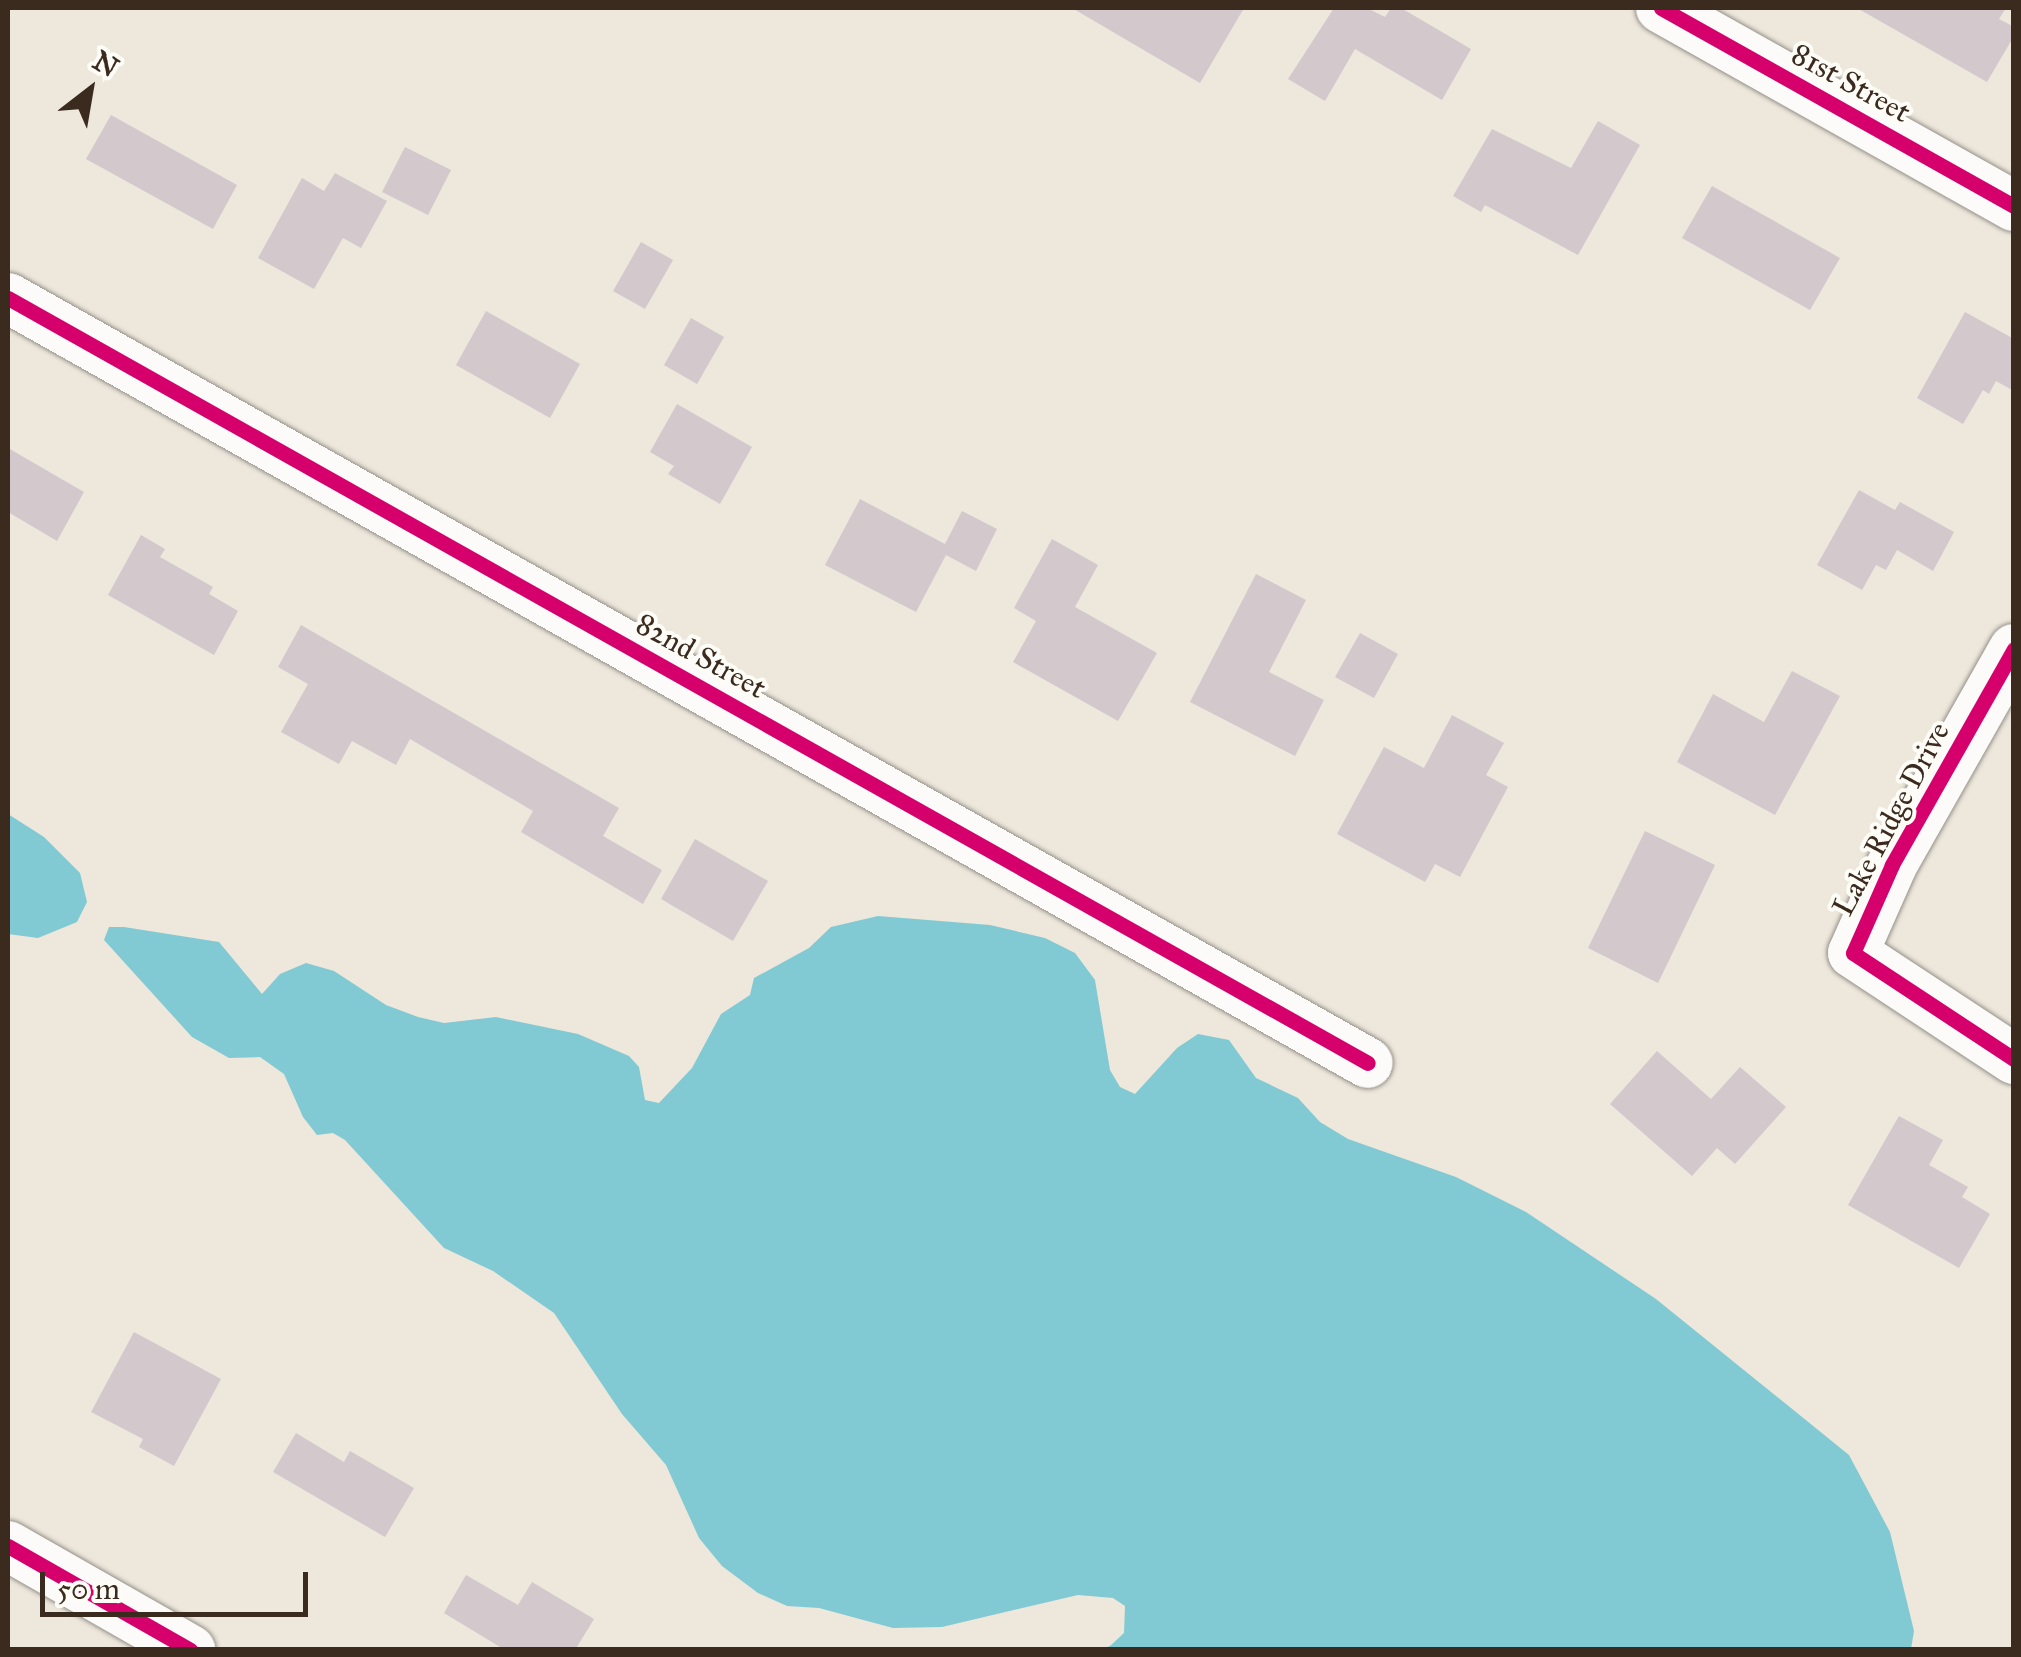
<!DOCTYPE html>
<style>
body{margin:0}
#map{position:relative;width:2021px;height:1657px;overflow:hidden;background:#ede7dc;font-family:"IM FELL Great Primer",serif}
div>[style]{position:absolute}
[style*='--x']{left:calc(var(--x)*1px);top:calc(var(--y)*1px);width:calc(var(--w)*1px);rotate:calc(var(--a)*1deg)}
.water>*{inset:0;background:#81cad3}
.building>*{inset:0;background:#d3c8cc}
.roads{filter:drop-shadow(0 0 2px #959088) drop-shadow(0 0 2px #959088)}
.minor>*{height:50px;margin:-25px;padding:0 25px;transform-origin:25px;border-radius:25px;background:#fcfbfa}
.cycleway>*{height:15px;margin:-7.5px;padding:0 7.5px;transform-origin:7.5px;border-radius:7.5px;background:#d6006c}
span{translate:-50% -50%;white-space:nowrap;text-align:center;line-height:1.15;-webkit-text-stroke:8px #fdfcf7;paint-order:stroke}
.street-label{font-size:30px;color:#3b2a1e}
.frame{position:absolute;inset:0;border:10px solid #3b2a1e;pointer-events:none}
.north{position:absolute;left:40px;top:40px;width:100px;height:100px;-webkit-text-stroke:8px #fdfcf7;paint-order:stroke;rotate:31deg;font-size:28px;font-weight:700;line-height:40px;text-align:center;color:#3b2a1e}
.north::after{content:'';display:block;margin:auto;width:35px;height:45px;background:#3b2a1e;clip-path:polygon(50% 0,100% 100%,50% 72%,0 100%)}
.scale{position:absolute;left:40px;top:1572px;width:268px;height:45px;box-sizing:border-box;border:5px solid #3b2a1e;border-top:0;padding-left:12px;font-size:30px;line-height:35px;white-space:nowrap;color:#3b2a1e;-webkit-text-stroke:8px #fdfcf7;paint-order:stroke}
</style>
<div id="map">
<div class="water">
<i style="clip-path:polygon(8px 814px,44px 837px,80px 873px,87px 902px,77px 922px,38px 938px,8px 934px)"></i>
<i style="clip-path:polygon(878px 916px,990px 925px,1045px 938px,1075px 953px,1095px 980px,1110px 1070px,1120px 1087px,1135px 1094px,1177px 1048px,1198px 1034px,1229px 1040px,1256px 1078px,1298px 1098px,1320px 1122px,1348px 1139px,1456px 1177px,1526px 1212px,1656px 1299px,1849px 1455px,1890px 1532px,1914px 1631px,1911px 1649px,1099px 1650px,1110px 1646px,1124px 1633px,1125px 1606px,1113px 1598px,1078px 1595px,942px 1627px,893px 1628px,819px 1608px,787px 1606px,758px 1593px,722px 1566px,699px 1538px,666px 1465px,622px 1414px,554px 1313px,493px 1271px,444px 1248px,345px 1140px,333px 1133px,317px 1135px,303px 1117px,284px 1074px,260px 1057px,229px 1058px,192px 1037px,104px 940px,109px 927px,124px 927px,219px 942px,262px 994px,280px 974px,306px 963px,334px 971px,386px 1005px,418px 1017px,444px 1023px,496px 1017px,578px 1034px,629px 1056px,639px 1067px,645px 1100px,659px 1103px,692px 1068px,721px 1014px,750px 995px,754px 978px,809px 948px,831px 927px)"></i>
</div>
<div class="building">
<i style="clip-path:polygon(1072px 8px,1244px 8px,1200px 83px)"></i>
<i style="clip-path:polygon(1334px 8px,1367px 8px,1385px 17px,1391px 8px,1401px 8px,1471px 49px,1442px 100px,1355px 49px,1325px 101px,1288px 79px)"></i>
<i style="clip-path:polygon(1857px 8px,2006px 8px,1999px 19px,2014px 27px,2014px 36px,1987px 82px)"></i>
<i style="clip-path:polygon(111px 115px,237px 185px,213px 229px,86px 159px)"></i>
<i style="clip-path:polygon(1598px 121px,1640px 145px,1578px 255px,1485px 205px,1481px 212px,1453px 196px,1492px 129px,1571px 168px)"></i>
<i style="clip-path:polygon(405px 147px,451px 170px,428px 215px,382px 192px)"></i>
<i style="clip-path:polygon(335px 173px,387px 201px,361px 248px,343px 238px,314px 289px,258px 258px,302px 178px,324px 191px)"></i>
<i style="clip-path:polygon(1712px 186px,1840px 258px,1810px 310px,1682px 238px)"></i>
<i style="clip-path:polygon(641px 242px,673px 260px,645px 309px,613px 291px)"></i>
<i style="clip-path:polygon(486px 311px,580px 364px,550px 418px,456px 365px)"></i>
<i style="clip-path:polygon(1965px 312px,2014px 339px,2014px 391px,1996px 381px,1989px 394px,1983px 390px,1963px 424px,1917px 398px)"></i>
<i style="clip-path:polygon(691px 318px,724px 337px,697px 384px,664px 365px)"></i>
<i style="clip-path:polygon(677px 404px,752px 447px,720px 504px,668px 474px,674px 466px,650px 452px)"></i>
<i style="clip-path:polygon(8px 448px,84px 492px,57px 541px,8px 512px)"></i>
<i style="clip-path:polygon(1859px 490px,1895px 510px,1900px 502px,1954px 532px,1933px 571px,1897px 550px,1886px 570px,1876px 565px,1862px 590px,1817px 565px)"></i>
<i style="clip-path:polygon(860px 499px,945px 544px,962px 511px,997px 529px,976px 571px,946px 555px,916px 612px,825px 565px)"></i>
<i style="clip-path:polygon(141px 535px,165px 549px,160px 557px,213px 587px,209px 594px,238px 611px,214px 655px,108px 595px)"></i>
<i style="clip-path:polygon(1052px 539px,1098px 565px,1075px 607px,1157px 653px,1118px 721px,1013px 662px,1036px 621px,1014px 608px)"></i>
<i style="clip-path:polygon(1256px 574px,1306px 600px,1269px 672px,1324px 700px,1295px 756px,1190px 702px)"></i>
<i style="clip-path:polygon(301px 625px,619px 808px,603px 836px,662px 870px,643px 904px,521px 832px,533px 811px,410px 739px,396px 765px,352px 741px,339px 764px,281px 732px,308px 684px,278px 667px)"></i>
<i style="clip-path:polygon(1360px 633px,1398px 654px,1374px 698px,1335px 677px)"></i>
<i style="clip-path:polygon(1792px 671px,1840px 696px,1775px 815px,1677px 762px,1713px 694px,1764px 722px)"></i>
<i style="clip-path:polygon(1452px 715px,1504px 743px,1486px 775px,1508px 787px,1460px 877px,1435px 864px,1425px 882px,1337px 834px,1384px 747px,1424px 768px)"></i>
<i style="clip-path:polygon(1645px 831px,1715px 865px,1658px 983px,1588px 948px)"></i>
<i style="clip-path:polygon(695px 839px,768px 881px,733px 941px,661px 899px)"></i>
<i style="clip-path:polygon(1657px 1051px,1711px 1099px,1740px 1067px,1786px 1107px,1735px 1164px,1717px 1148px,1692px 1176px,1610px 1104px)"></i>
<i style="clip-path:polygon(1899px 1116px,1943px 1140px,1929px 1165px,1968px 1187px,1962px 1197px,1990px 1214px,1959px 1268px,1848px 1205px)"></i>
<i style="clip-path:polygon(134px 1332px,221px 1379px,174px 1466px,139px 1447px,143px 1439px,91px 1412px)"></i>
<i style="clip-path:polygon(296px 1433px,344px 1462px,350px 1451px,414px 1488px,385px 1537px,273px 1472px)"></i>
<i style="clip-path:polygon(466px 1575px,518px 1605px,532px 1582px,594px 1619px,575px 1650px,505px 1650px,444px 1613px)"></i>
</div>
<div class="roads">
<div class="minor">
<i style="--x:1661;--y:8;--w:405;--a:29.3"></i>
<i style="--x:8;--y:298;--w:1560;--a:29.36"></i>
<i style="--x:2014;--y:649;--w:248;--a:119.5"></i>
<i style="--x:1892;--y:865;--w:96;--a:113.9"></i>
<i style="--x:1853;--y:953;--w:193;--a:33.4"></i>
<i style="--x:8;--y:1546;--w:210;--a:29.7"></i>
</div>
</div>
<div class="cycleway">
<i style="--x:1661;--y:8;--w:405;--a:29.3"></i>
<i style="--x:8;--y:298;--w:1560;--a:29.36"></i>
<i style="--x:2014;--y:649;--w:248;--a:119.5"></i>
<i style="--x:1892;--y:865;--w:96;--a:113.9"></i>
<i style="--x:1853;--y:953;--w:193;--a:33.4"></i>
<i style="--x:8;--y:1546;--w:210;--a:29.7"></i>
</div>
<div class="street-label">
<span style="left:1851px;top:83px;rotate:29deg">81st Street</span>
<span style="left:701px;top:656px;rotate:29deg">82nd Street</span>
<span style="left:1891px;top:819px;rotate:-62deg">Lake Ridge Drive</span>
</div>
<div class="frame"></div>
<div class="north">N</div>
<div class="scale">50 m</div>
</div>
